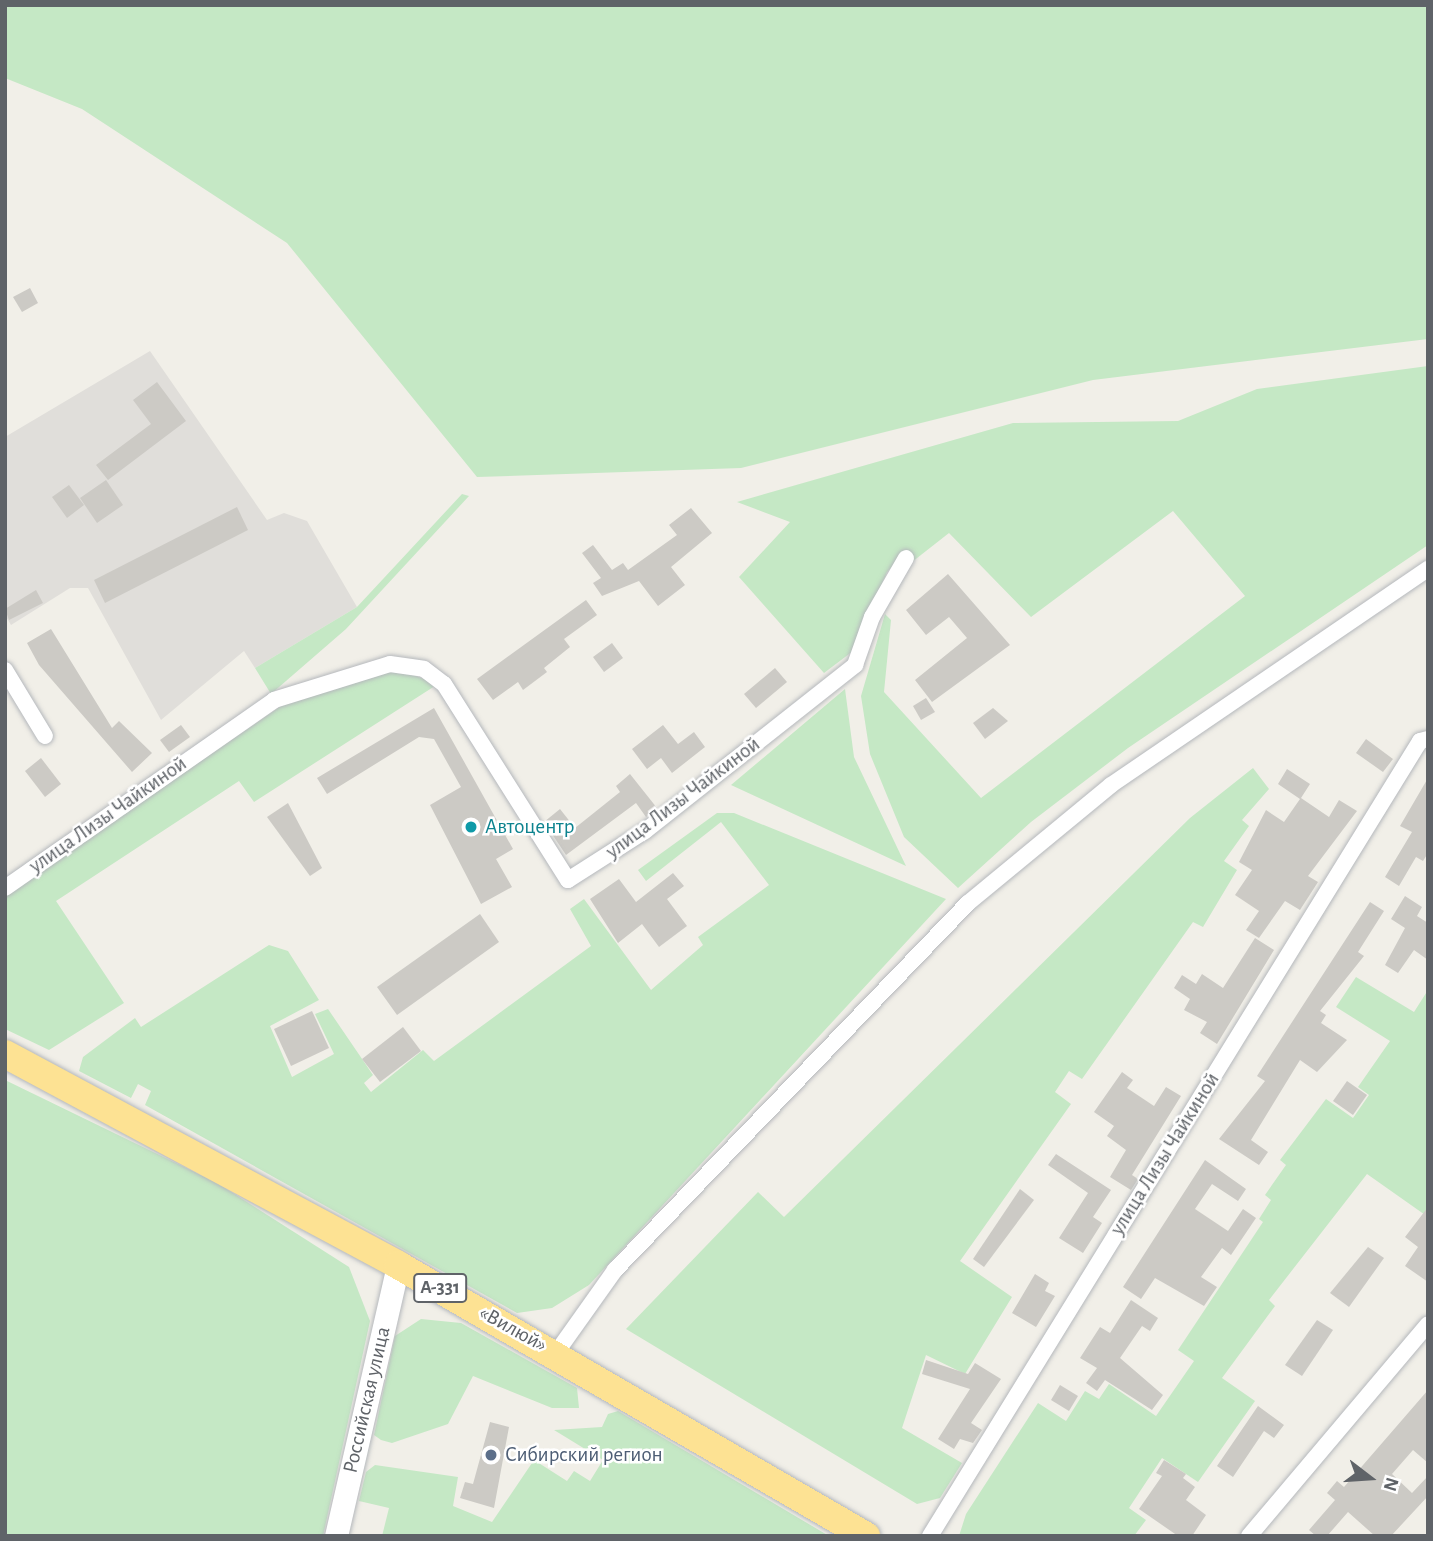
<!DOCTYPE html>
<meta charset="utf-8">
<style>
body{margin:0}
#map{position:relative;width:1433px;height:1541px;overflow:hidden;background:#f1efe8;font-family:"Alegreya Sans",sans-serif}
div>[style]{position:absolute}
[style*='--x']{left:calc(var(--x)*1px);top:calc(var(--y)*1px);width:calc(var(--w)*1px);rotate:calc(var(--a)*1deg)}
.industrial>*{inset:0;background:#e0deda}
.green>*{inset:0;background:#c5e8c5}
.building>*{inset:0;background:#cccac5}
.roads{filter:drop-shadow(0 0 2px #b5b8bc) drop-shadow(0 0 2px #b5b8bc)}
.street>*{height:16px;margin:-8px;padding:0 8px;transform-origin:8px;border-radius:8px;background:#fff}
.secondary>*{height:23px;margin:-11.5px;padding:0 11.5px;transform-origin:11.5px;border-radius:11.5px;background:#fff}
.highway>*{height:28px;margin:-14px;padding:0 14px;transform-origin:14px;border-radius:14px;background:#fde293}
.dots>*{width:19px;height:19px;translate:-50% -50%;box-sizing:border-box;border:4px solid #fff;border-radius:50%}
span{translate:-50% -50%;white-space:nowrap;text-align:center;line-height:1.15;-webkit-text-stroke:5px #fff;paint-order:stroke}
.shield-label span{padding:2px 5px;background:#fff;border:2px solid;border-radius:5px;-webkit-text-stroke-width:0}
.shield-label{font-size:19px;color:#5f6368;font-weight:700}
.street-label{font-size:21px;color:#5f6368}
.culture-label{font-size:21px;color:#0d838f}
.left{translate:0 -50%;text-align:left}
.service-label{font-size:21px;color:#4e5e75}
.frame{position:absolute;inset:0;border:7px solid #5f6368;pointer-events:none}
.north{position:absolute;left:1335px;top:1443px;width:70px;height:70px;-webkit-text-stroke:5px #fff;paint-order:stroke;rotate:107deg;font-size:19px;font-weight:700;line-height:28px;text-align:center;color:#5f6368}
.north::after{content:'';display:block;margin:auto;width:24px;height:32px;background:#5f6368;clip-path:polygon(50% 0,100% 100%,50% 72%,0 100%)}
</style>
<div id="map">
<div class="industrial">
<i style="clip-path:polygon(150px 351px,267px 520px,284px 513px,307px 521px,357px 607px,255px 668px,244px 651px,161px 720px,88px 588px,70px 588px,11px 625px,5px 615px,5px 437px)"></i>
</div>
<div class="green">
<i style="clip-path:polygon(5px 5px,1428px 5px,1428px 339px,1093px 380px,741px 468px,477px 477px,287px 243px,82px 109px,5px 78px)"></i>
<i style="clip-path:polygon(1428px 366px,1428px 545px,1128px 748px,1031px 822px,958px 888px,904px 837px,870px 754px,861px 696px,885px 614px,891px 620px,884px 692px,981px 798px,1245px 596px,1173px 511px,1031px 617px,949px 533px,912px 562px,904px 554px,887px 572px,853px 651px,824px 673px,739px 577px,790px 522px,737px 502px,1013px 423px,1178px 421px,1257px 389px)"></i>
<i style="clip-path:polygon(462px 494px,469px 496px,346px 629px,271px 694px,255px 668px,357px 607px)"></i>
<i style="clip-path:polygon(396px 669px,438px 684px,254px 802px,239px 781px,56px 901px,124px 1003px,49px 1050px,5px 1029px,5px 895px,284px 704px)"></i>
<i style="clip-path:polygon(845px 689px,854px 757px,906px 866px,731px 785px)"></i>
<i style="clip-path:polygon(1253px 768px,1269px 789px,1242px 820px,1249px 826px,1224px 861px,1237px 870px,1203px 927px,1193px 922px,1082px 1079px,1069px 1071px,1055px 1092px,1071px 1104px,960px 1261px,1012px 1297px,965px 1374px,926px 1355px,902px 1428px,962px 1463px,940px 1498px,917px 1504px,626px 1329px,758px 1192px,784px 1217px,1190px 818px)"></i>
<i style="clip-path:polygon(717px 813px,734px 813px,946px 899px,589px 1285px,552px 1308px,517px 1313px,145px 1105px,151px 1091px,138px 1084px,131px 1098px,79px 1071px,83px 1057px,135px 1018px,141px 1027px,269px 945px,288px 951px,319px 1000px,270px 1026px,292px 1077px,334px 1054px,315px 1014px,328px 1009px,373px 1075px,364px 1083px,371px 1092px,423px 1050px,434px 1061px,591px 946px,570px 909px,584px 899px,651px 990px,703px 945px,698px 937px,769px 885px,721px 822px,646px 881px,638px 870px)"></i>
<i style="clip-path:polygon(1356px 977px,1414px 1012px,1428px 990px,1428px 1217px,1367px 1174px,1269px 1300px,1275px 1306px,1222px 1378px,1255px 1401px,1198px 1482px,1162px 1458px,1129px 1508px,1146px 1520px,1134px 1536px,959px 1536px,966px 1514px,1038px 1403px,1066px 1421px,1085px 1391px,1099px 1399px,1109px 1384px,1156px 1416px,1194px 1361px,1178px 1350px,1263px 1222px,1259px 1219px,1271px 1200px,1265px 1195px,1286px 1165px,1280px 1160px,1326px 1099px,1353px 1118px,1369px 1095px,1358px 1087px,1390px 1041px,1336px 1007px)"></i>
<i style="clip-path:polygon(5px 1080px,217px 1183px,349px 1267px,370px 1321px,323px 1536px,5px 1536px)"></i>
<i style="clip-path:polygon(421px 1319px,461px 1323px,577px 1388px,579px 1408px,552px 1408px,473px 1376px,448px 1424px,392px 1443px,381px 1440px,374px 1435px,395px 1336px)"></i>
<i style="clip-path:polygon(618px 1411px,829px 1536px,382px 1536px,389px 1508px,359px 1501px,366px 1472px,375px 1465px,458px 1477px,453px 1506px,492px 1522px,534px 1460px,567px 1481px,574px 1471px,590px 1481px,603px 1460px,554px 1430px,602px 1427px,608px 1414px)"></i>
</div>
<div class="building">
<i style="clip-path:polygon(30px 288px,38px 303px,22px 312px,13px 297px)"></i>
<i style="clip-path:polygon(157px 382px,186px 421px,108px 480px,96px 465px,151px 424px,133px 400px)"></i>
<i style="clip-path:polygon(106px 480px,123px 505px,97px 523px,80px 498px)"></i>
<i style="clip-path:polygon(69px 485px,84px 505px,67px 518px,52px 497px)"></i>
<i style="clip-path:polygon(237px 507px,248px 530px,105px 603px,94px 580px)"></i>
<i style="clip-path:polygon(691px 508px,712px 533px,671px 567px,685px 585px,658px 606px,639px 581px,602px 596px,593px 583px,601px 578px,582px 553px,593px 545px,612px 570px,623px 563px,628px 570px,677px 535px,669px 525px)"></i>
<i style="clip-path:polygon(948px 574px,1010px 645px,932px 702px,915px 680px,967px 638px,949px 617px,926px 635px,906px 610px)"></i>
<i style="clip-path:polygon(36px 590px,43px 603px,9px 620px,5px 609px)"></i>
<i style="clip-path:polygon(586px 600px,597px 615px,564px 639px,570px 647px,544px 668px,547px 672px,523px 690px,518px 682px,493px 700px,477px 679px)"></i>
<i style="clip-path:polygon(51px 629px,112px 728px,119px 721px,152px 753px,132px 772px,39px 665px,27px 643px)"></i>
<i style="clip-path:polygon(612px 643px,623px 658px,604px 672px,593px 657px)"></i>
<i style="clip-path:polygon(775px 668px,787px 682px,756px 708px,744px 694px)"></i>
<i style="clip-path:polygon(926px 698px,935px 712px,921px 720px,913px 706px)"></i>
<i style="clip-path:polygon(434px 708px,513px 849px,496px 859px,512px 887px,481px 904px,430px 805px,461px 787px,434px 739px,419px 737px,327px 794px,317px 778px)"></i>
<i style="clip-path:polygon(993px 708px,1008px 721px,985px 739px,973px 723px)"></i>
<i style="clip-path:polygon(181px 725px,190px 737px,169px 752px,160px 740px)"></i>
<i style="clip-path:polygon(663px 725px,678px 744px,694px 732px,705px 747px,672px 773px,661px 758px,647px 769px,632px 749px)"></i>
<i style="clip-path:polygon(1366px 739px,1393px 759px,1383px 772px,1356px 753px)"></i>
<i style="clip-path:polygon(41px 758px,61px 784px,45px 797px,25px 771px)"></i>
<i style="clip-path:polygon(1287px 769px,1310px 784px,1301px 798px,1329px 817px,1339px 800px,1357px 811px,1308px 876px,1318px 882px,1300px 910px,1285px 901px,1259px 938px,1246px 930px,1259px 911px,1235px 895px,1252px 870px,1239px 862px,1266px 810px,1284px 822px,1300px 799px,1278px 784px)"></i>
<i style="clip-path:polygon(630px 774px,657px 808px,646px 817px,636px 803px,566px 855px,544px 822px,560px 809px,575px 828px,620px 792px,616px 786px)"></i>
<i style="clip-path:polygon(1428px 778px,1428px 853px,1423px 861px,1416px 857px,1399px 886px,1385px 877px,1412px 832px,1400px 826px)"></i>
<i style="clip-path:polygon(288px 803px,322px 868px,310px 876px,267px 817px)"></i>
<i style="clip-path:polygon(673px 873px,684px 886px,667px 899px,687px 926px,659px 947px,642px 924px,618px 943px,590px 899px,619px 879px,636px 902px)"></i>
<i style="clip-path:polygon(1405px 896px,1422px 907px,1417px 916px,1428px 923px,1428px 960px,1414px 950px,1398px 973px,1385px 965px,1405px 928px,1391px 919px)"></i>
<i style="clip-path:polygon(1370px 902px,1384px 911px,1358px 952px,1364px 956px,1320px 1011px,1326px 1015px,1321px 1023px,1347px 1040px,1317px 1072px,1300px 1060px,1251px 1140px,1268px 1152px,1259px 1165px,1219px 1139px,1265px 1081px,1257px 1076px)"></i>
<i style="clip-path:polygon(480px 914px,499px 942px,397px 1015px,377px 987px)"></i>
<i style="clip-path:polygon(1255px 938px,1274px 950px,1217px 1044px,1200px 1033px,1207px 1022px,1184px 1010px,1190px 999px,1174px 988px,1182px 975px,1196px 984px,1202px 974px,1223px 988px)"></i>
<i style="clip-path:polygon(312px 1011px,329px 1048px,291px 1066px,274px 1029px)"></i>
<i style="clip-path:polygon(403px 1027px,421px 1051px,380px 1082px,362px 1059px)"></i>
<i style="clip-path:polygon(1122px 1072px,1133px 1080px,1127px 1088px,1154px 1106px,1166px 1087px,1181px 1096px,1132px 1175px,1138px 1179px,1131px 1190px,1110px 1177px,1126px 1150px,1107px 1136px,1114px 1126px,1094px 1112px)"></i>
<i style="clip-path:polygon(1347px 1081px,1367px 1095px,1353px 1115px,1333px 1101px)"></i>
<i style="clip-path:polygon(1056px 1154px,1111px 1190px,1093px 1217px,1102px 1223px,1083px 1253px,1059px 1238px,1088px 1193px,1048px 1165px)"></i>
<i style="clip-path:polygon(1205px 1160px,1246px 1189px,1238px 1201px,1212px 1184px,1195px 1209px,1228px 1231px,1243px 1209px,1256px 1218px,1231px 1255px,1222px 1248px,1201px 1277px,1217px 1287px,1204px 1306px,1155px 1278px,1141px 1299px,1123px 1287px)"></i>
<i style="clip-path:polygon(1020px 1189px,1034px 1200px,984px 1267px,973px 1259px)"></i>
<i style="clip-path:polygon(1428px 1207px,1428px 1282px,1405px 1266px,1418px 1247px,1405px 1237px)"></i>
<i style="clip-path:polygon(1368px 1247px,1384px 1258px,1349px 1307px,1330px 1293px)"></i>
<i style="clip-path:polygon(1035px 1274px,1049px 1283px,1045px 1291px,1055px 1296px,1036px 1327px,1012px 1313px)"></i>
<i style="clip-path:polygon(1131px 1300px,1158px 1318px,1150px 1331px,1142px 1326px,1120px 1358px,1163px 1395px,1152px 1410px,1105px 1380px,1097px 1391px,1086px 1383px,1097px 1368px,1080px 1358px,1100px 1327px,1110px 1333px)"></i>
<i style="clip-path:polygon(1317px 1320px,1333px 1330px,1302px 1376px,1285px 1365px)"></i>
<i style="clip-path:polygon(926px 1360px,968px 1374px,975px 1363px,1001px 1379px,971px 1423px,982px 1430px,973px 1443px,960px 1439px,954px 1449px,938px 1439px,970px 1389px,922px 1374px)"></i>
<i style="clip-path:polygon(1060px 1385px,1078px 1396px,1069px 1411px,1051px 1400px)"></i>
<i style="clip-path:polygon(1428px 1390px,1428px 1463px,1413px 1450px,1392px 1474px,1412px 1493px,1428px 1476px,1428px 1496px,1391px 1536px,1375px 1536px,1348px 1512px,1327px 1536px,1316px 1536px,1309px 1530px,1335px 1500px,1327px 1493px,1337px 1481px,1344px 1487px)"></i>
<i style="clip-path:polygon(1258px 1406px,1284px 1425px,1274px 1438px,1264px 1431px,1233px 1477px,1217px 1466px)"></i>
<i style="clip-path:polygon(490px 1422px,509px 1427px,494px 1508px,460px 1498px,465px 1482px,473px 1484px)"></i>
<i style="clip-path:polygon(1164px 1460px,1186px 1474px,1183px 1478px,1195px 1487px,1186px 1500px,1206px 1515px,1192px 1536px,1178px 1536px,1139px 1509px,1162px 1476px,1156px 1473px)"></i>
</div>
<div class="roads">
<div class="street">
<i style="--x:5;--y:670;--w:77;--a:58.8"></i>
<i style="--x:5;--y:888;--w:328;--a:-34.9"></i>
<i style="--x:274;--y:700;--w:121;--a:-17.2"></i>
<i style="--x:390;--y:664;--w:34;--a:8"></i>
<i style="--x:424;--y:669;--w:25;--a:37"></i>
<i style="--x:444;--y:684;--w:232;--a:57.7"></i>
<i style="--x:568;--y:880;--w:91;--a:-32.5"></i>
<i style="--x:645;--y:831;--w:268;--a:-38.3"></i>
<i style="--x:855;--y:665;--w:51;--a:-70.5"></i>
<i style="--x:872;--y:617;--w:68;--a:-60"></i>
<i style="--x:556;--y:1353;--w:102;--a:-54.6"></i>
<i style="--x:615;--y:1270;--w:509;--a:-46.11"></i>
<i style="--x:968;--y:903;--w:185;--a:-39.5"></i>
<i style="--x:1111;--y:785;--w:384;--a:-34.3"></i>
<i style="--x:930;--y:1536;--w:934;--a:-58.35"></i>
<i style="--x:1420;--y:741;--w:8;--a:-14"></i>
<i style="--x:1249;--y:1536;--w:277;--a:-49.8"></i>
</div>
<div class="secondary">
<i style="--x:336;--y:1536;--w:278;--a:-77.1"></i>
</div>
<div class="highway">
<i style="--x:5;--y:1054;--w:446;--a:28.2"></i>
<i style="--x:398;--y:1265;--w:541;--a:30.07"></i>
</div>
</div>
<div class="dots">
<i style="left:471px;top:827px;background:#0f9aa8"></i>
<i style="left:491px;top:1455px;background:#5c6f8a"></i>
</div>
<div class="shield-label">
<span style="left:440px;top:1288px">А-331</span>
</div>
<div class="street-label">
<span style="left:683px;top:798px;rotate:-37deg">улица Лизы Чайкиной</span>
<span style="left:108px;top:815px;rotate:-35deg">улица Лизы Чайкиной</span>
<span style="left:1165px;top:1154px;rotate:-58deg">улица Лизы Чайкиной</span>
<span style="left:513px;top:1329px;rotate:29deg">«Вилюй»</span>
<span style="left:367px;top:1400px;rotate:-77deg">Российская улица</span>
</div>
<div class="culture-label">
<span class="left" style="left:485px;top:827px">Автоцентр</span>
</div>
<div class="service-label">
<span class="left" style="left:505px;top:1455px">Сибирский регион</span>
</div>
<div class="frame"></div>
<div class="north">N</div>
</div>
